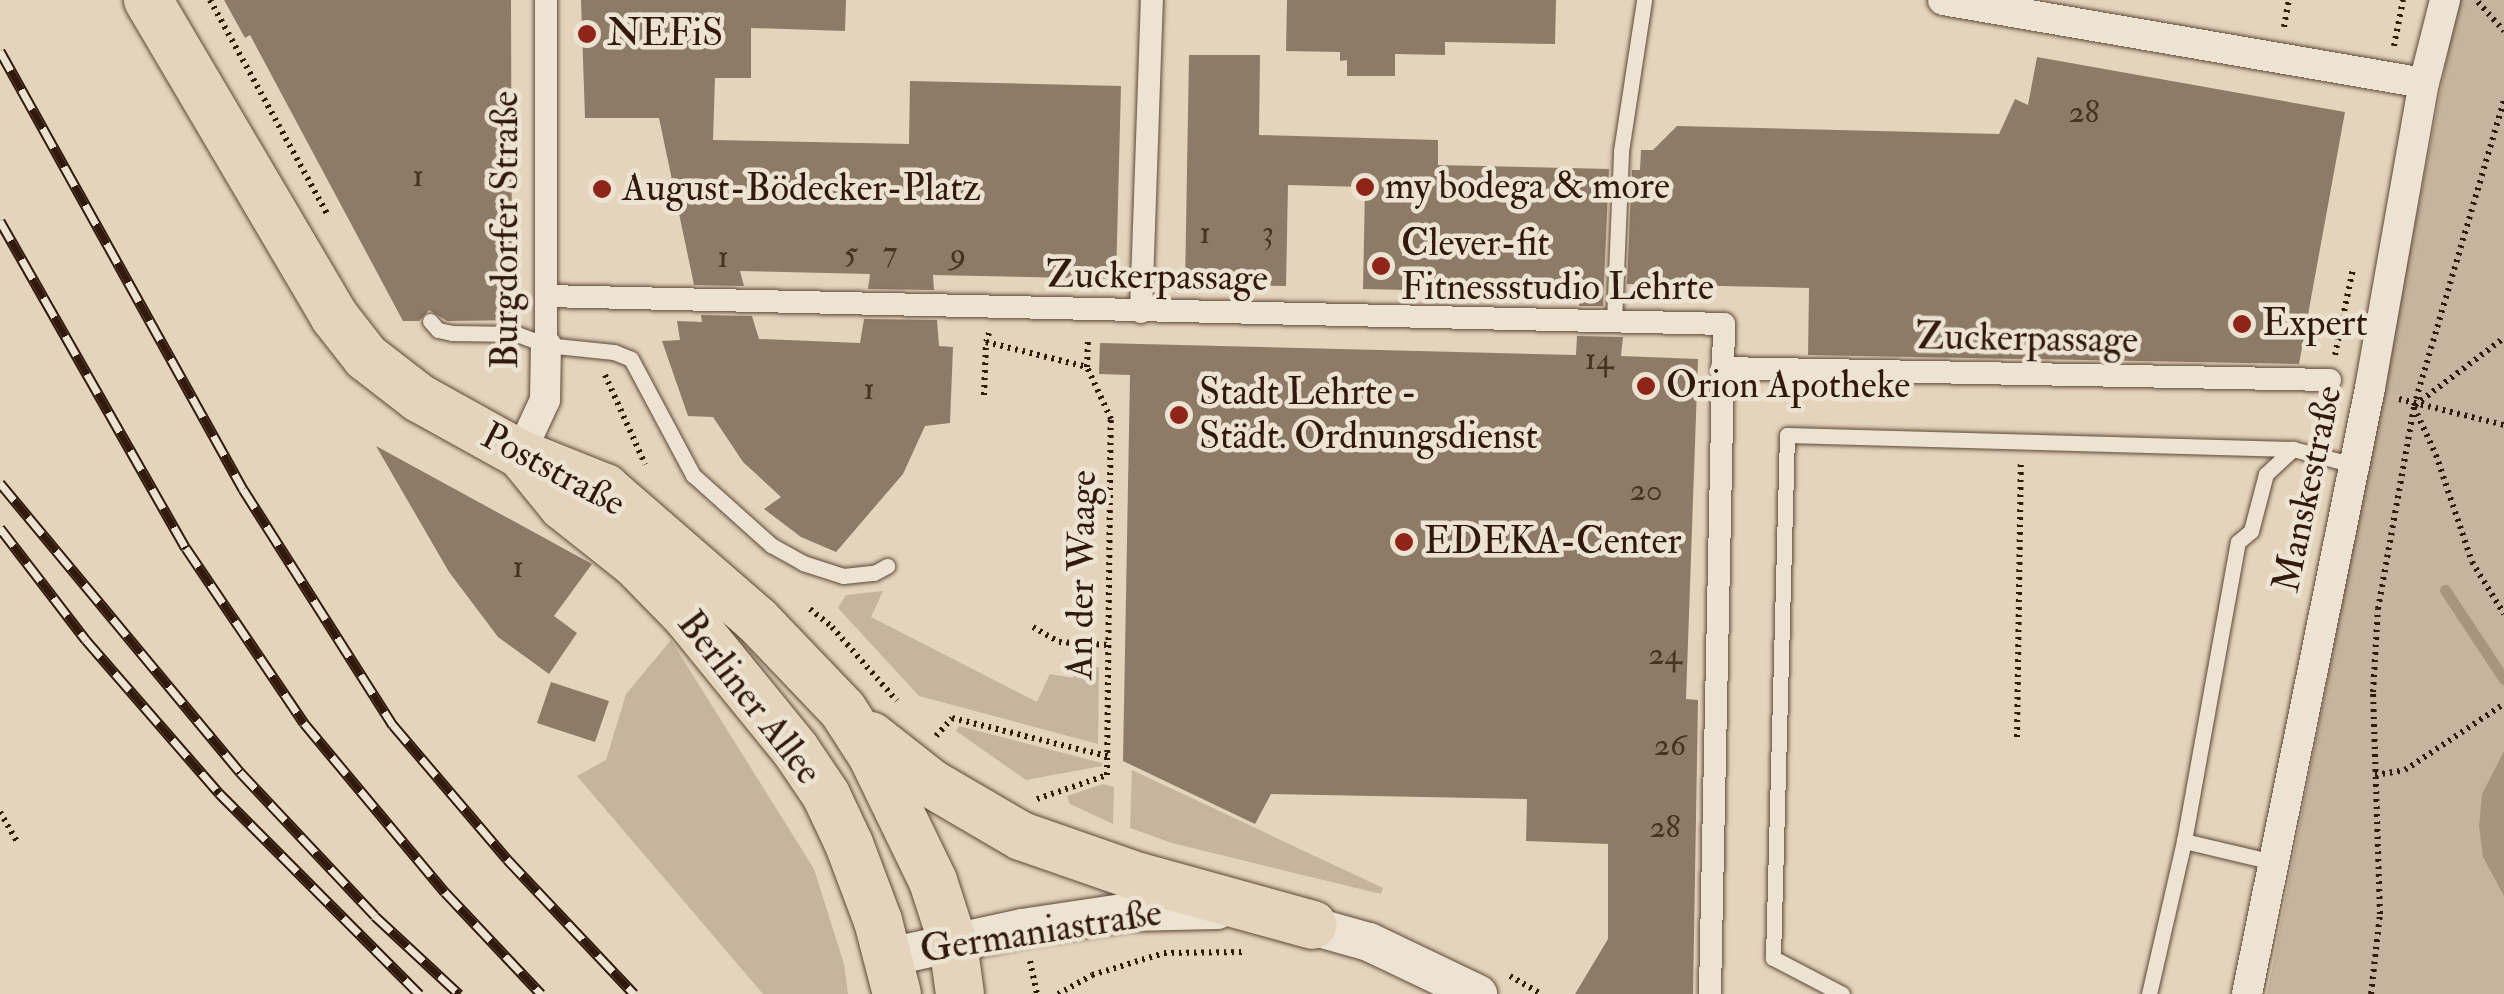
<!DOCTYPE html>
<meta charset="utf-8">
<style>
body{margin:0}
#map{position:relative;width:2504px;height:994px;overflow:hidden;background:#e4d4bc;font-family:"IM FELL Double Pica",serif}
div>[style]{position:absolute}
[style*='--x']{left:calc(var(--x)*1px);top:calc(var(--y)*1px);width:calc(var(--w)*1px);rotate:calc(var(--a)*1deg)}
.green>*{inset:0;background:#c6b49e}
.water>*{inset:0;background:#a79580}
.stream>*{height:11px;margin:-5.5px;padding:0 5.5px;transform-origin:5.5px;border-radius:5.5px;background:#a79580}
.building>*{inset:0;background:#8e7b67}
.path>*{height:6px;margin-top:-3px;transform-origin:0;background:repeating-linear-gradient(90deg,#311a0b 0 2.5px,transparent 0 7.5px)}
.roads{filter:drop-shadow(0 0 2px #5e4837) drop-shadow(0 0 2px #5e4837)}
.service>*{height:15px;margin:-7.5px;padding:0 7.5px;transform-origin:7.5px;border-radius:7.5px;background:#ede3d3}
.pedestrian>*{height:22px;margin:-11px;padding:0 11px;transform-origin:11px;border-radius:11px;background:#ede3d3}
.minor>*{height:30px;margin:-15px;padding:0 15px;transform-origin:15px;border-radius:15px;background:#ede3d3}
.tertiary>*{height:38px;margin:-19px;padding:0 19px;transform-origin:19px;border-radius:19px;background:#ede3d3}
.primary>*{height:48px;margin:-24px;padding:0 24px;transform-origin:24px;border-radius:24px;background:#e4d4bc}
.rail>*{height:11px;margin-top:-5.5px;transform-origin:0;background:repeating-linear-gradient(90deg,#ede3d3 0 22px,#311a0b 0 44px);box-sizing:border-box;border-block:2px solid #311a0b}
.dots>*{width:28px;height:28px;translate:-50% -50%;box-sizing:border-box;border:5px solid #ede3d3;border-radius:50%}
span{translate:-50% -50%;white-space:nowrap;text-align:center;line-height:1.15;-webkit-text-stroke:9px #ede3d3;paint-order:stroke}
.number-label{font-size:32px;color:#483222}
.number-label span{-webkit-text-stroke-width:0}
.poi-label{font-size:38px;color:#311a0b}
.left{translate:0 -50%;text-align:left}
.street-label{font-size:38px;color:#311a0b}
</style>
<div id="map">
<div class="green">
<i style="clip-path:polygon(2458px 0,2504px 0,2504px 994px,2267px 994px)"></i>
<i style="clip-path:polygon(883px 591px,871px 617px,1037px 702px,1050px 674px,1073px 678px,1075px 667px,1099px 667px,1098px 744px,919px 696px,838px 608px,846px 595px)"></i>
<i style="clip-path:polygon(671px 640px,814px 869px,844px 964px,848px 994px,763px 994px,577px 776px,606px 760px,626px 694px)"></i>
<i style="clip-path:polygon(959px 726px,1102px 763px,1102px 766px,1026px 780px,956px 731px)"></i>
<i style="clip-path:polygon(1132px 770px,1383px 888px,1381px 894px,1172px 843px,1130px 828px)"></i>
<i style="clip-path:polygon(1103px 784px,1114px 787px,1113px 824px,1070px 804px,1067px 796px)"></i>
</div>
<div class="water">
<i style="clip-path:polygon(2504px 751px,2504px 896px,2483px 857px,2479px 826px,2482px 794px)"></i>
</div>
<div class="stream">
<i style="--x:2445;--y:590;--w:107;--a:56.5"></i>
</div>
<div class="building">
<i style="clip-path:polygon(224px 0,511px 0,512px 289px,519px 289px,519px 320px,447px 321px,429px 310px,419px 321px,403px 321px,250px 35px,245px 38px)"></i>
<i style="clip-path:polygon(581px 0,846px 0,845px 31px,751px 28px,751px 78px,715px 78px,713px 140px,909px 144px,910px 81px,1121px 86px,1116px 279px,933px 275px,934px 290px,868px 289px,870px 274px,740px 271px,744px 286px,694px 285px,659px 118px,585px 118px)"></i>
<i style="clip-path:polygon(1287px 0,1556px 0,1555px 44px,1445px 42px,1445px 55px,1395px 54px,1395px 76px,1347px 76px,1347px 60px,1340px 61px,1340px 52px,1286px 51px)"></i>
<i style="clip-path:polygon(1189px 55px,1260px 55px,1259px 135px,1438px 140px,1438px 165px,1609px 169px,1603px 306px,1579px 306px,1580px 294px,1363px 289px,1365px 187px,1288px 185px,1286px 286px,1185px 285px)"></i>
<i style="clip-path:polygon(2037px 57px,2345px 112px,2299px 364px,1808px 355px,1809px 288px,1627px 284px,1632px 170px,1640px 170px,1641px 150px,1653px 150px,1677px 126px,1999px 134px,2015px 99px,2028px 105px)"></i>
<i style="clip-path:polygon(701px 315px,752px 316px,759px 339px,860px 343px,864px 319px,937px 320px,939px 346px,953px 347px,950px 423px,925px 426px,903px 474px,836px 552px,801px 537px,764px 509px,781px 497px,743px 462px,713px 417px,688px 416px,662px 341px,680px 340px,677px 321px,702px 322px)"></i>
<i style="clip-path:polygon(1577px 336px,1623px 337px,1621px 356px,1698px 359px,1686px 699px,1698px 700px,1693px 994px,1575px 994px,1608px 939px,1608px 844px,1526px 841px,1527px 799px,1271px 794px,1255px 824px,1123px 761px,1130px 375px,1099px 374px,1100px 343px,1576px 355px)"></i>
<i style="clip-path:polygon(376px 446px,592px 564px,554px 616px,577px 633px,549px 674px,498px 637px,449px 572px)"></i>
<i style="clip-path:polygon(551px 682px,609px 701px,595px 742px,537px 723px)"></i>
</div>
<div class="path">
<i style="--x:210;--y:0;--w:244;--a:61.3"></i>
<i style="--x:2478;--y:2;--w:39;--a:48"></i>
<i style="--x:2284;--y:27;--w:27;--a:-80"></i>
<i style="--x:2394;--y:46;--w:47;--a:-78.9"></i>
<i style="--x:989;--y:333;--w:9;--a:108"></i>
<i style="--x:986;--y:342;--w:104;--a:13.9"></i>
<i style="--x:2335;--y:355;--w:88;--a:-78.2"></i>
<i style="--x:605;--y:375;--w:98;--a:65.8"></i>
<i style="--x:984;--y:395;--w:53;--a:-87.8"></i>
<i style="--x:2399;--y:399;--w:108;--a:13.9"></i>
<i style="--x:2415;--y:405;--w:111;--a:-37"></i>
<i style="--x:2414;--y:407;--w:53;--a:65.4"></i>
<i style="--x:2436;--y:455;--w:113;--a:71.4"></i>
<i style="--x:2472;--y:562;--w:61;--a:58.4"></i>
<i style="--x:2321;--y:434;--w:27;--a:-80"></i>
<i style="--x:2291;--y:591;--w:113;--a:-78.8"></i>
<i style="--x:810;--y:609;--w:28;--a:39"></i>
<i style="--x:832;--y:627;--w:98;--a:48.7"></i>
<i style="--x:1033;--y:627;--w:30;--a:30"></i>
<i style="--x:1059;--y:642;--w:49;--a:3.5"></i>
<i style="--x:936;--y:736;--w:24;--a:-48"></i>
<i style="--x:952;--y:718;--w:160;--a:13.8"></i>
<i style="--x:2017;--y:737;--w:273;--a:-89.2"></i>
<i style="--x:2375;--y:775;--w:30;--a:-9"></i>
<i style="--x:2405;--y:770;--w:119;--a:-33.7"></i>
<i style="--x:1037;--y:799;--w:74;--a:-18.9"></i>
<i style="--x:1107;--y:775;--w:356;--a:-89.4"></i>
<i style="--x:1111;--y:419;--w:57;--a:-114.8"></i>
<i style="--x:1087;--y:367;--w:30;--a:-88"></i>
<i style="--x:0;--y:812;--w:34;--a:60"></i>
<i style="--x:1030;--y:961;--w:34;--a:78"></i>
<i style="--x:1510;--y:976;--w:36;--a:30"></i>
<i style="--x:1058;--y:994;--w:39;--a:-29"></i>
<i style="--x:1092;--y:975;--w:75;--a:-17"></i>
<i style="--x:1164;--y:953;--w:80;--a:-0.7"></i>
<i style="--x:2371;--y:994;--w:81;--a:-83.6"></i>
<i style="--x:2380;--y:914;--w:222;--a:-91.8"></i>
<i style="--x:2373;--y:692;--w:83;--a:-86.6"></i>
<i style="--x:2378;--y:609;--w:206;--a:-79.9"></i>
<i style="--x:2414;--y:406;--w:318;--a:-73.6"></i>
</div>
<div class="roads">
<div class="service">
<i style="--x:430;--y:321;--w:12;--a:48"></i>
<i style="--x:438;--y:330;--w:14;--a:12"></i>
<i style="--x:452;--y:333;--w:65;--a:0.9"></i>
<i style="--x:517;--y:334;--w:31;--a:21"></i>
<i style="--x:546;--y:345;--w:68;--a:5.9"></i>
<i style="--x:614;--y:352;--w:18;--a:22"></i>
<i style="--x:631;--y:359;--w:132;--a:61.9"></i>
<i style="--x:693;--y:475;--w:105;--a:41.9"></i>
<i style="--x:771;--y:545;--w:37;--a:29"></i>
<i style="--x:803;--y:563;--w:42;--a:18"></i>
<i style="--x:843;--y:576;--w:31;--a:-6"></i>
<i style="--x:874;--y:573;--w:15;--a:-28"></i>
<i style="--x:1614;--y:321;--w:170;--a:-87.6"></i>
<i style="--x:1621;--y:151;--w:153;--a:-81.3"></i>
<i style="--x:2184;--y:841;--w:304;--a:-79.8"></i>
<i style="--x:2238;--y:542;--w:17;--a:-40"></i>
<i style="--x:2251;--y:531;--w:59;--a:-75.3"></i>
<i style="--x:2266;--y:474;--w:37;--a:-43"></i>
<i style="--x:1842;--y:994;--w:78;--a:-152.4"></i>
<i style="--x:1773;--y:958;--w:523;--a:-88.47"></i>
<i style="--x:1787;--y:435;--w:506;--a:1.58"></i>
<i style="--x:2293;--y:449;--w:63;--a:14.7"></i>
<i style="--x:2149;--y:994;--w:157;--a:-77.1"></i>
<i style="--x:2184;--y:841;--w:91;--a:13.3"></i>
</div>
<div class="pedestrian">
<i style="--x:546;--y:296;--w:1178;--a:1.36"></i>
<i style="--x:1724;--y:324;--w:670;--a:91.2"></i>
<i style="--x:1141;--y:312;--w:312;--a:-88"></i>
<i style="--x:546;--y:345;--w:345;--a:-90"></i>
<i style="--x:1722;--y:368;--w:608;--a:1.13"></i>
</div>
<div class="minor">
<i style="--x:1943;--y:0;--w:488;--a:9.8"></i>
<i style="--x:520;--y:454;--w:60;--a:-65.2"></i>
<i style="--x:545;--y:400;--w:55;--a:-89"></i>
<i style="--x:2247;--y:994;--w:618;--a:-78.53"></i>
<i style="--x:2370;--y:388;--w:310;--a:-80"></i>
<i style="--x:2424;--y:83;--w:86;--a:-75.8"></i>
</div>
<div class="tertiary">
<i style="--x:1287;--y:919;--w:85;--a:15.7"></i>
<i style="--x:1369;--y:942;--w:121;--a:25.5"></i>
<i style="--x:889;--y:957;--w:136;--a:-12.3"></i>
<i style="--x:1022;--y:928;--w:108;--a:-8.5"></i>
<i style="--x:1129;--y:912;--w:88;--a:-1.3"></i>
</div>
<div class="primary">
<i style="--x:148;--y:0;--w:367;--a:59.5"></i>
<i style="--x:334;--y:316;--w:52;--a:52"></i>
<i style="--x:366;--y:357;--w:67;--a:37.7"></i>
<i style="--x:419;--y:398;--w:115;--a:29"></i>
<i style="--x:520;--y:454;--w:92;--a:21.8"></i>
<i style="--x:605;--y:488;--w:201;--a:41"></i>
<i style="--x:757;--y:620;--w:124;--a:46.3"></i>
<i style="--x:843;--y:710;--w:56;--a:57.4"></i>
<i style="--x:873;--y:757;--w:138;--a:64.2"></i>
<i style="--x:933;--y:881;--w:65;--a:72.1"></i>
<i style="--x:953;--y:943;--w:51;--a:82.2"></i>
<i style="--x:524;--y:458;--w:62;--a:50.9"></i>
<i style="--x:563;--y:506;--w:92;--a:38.4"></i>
<i style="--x:635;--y:563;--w:73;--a:45.6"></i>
<i style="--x:686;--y:615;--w:173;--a:50.9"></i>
<i style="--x:795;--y:749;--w:55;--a:56"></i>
<i style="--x:826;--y:795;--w:54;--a:64.9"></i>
<i style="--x:849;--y:844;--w:82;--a:69.4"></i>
<i style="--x:878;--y:921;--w:75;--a:75.4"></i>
<i style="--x:871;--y:736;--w:78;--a:38.2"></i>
<i style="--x:932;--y:784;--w:103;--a:30.3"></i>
<i style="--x:1021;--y:836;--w:125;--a:19.2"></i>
<i style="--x:1139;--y:877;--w:180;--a:15.4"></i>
</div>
</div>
<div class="rail">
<i style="--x:0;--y:51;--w:501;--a:60.98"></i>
<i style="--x:243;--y:489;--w:280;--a:57.6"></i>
<i style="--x:393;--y:725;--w:176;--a:49.6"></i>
<i style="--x:507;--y:859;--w:185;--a:46.7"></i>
<i style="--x:0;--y:221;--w:376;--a:60.4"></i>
<i style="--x:186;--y:548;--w:211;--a:56"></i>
<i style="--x:304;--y:723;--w:220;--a:50.2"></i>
<i style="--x:445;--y:892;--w:140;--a:46.7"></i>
<i style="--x:0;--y:483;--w:376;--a:50.3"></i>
<i style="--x:240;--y:772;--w:197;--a:46.8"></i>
<i style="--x:375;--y:916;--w:115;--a:42.9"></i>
<i style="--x:0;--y:528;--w:141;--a:52.5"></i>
<i style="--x:86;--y:640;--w:203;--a:49"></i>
<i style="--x:219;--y:793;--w:284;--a:45.1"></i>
</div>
<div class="dots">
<i style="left:587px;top:34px;background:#8f2418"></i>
<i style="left:1365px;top:187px;background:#8f2418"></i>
<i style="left:602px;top:189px;background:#8f2418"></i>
<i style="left:1381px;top:266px;background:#8f2418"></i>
<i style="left:2242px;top:324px;background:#8f2418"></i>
<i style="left:1646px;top:386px;background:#8f2418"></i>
<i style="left:1179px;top:415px;background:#8f2418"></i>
<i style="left:1404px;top:542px;background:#8f2418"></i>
</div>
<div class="number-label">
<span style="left:2084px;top:112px">28</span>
<span style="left:418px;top:176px">1</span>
<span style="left:1268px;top:232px">3</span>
<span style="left:1205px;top:233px">1</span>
<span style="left:890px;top:252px">7</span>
<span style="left:851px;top:253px">5</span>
<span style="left:958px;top:254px">9</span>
<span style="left:723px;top:257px">1</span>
<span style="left:1599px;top:359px">14</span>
<span style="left:869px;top:389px">1</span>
<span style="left:1646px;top:490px">20</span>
<span style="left:518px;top:567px">1</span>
<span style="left:1665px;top:654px">24</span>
<span style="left:1670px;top:745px">26</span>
<span style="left:1665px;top:827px">28</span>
</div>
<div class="poi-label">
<span class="left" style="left:607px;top:34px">NEFiS</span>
<span class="left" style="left:1385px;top:187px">my bodega &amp; more</span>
<span class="left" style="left:622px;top:189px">August-Bödecker-Platz</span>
<span class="left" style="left:1401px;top:266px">Clever-fit<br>Fitnessstudio Lehrte</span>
<span class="left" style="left:2262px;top:324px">Expert</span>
<span class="left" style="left:1666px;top:386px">Orion Apotheke</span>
<span class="left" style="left:1199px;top:415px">Stadt Lehrte -<br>Städt. Ordnungsdienst</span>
<span class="left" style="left:1424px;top:542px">EDEKA-Center</span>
</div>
<div class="street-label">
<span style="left:506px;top:230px;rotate:-90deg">Burgdorfer Straße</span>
<span style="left:1157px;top:277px;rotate:1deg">Zuckerpassage</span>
<span style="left:2027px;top:339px;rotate:1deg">Zuckerpassage</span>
<span style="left:553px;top:470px;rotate:28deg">Poststraße</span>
<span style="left:2308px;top:489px;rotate:-78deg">Manskestraße</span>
<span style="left:1082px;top:575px;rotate:-89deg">An der Waage</span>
<span style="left:749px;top:698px;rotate:52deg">Berliner Allee</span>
<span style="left:1041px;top:932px;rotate:-9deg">Germaniastraße</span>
</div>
</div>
